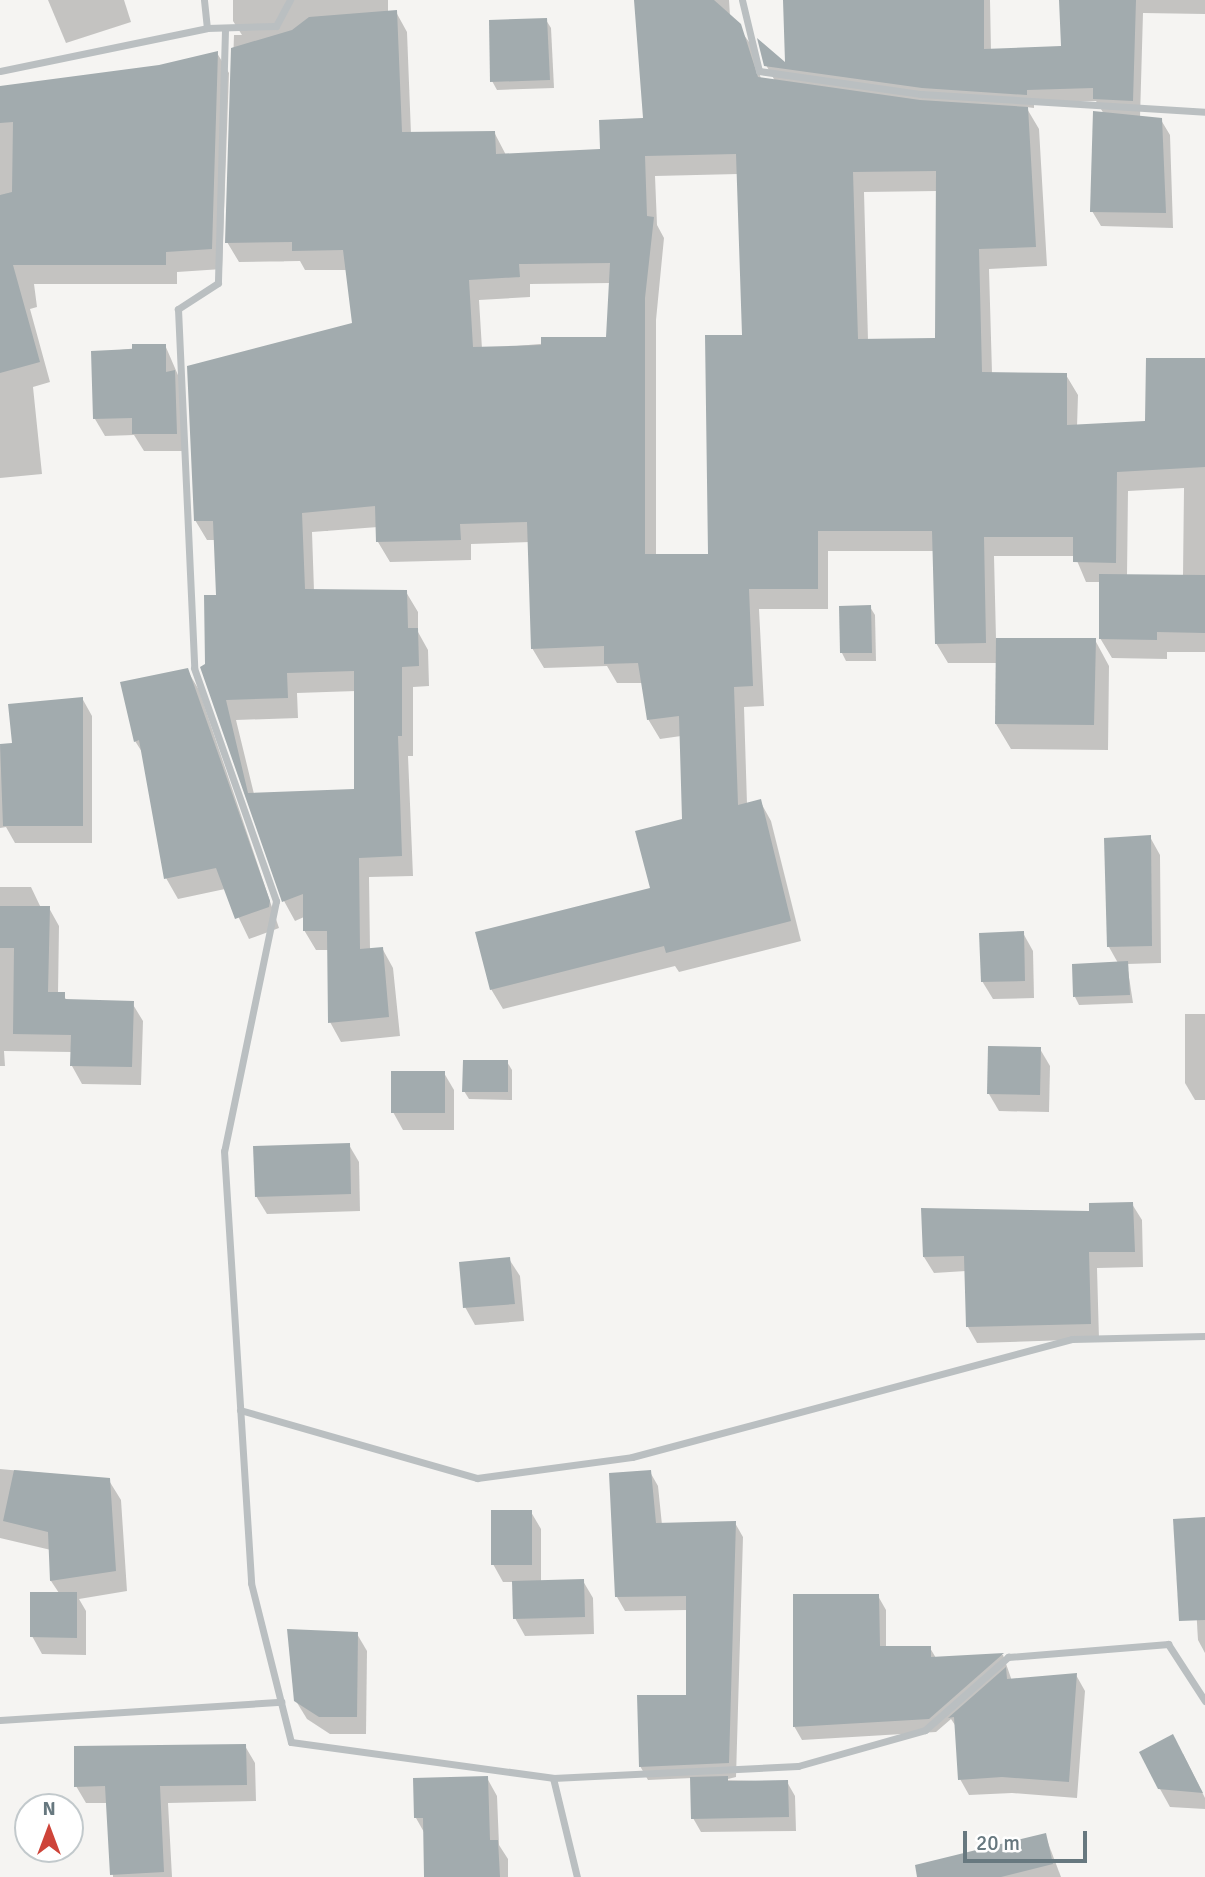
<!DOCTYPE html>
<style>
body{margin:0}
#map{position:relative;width:1205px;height:1877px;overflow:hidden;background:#f5f4f2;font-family:Signika,sans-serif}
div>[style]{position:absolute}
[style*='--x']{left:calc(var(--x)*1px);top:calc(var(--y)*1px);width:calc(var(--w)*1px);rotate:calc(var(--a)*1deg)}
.shadow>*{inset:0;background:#0003}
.building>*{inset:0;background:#a2abae}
.street>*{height:7px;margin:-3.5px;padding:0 3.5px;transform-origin:3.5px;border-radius:3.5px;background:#babfc1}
span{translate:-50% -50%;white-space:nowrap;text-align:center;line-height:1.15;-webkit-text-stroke:7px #fff;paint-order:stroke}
.north{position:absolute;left:14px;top:1793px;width:70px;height:70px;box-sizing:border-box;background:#fff;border:2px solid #c2c9cc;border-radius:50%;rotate:0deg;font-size:19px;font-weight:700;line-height:28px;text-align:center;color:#67787f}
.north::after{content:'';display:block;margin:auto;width:24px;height:32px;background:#ce4439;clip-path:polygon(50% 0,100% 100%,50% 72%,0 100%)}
.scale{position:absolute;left:963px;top:1831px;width:124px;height:32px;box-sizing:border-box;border:4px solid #67787f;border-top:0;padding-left:9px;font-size:21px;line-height:24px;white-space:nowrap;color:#67787f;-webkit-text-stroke:5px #fff;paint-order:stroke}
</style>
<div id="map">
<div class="shadow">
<i style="clip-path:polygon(48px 0,124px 0,131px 22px,66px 43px)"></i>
<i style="clip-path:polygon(evenodd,233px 0,388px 0,388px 12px,396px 12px,407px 32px,411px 134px,494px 132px,506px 155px,602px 151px,645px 120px,636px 0,729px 0,730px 16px,752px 46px,761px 79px,775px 81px,766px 65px,787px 66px,797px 0,990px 0,991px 51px,1062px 48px,1061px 0,1205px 0,1205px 14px,1143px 13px,1140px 118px,1161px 120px,1170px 135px,1173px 228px,1101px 226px,1092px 211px,1104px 114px,1096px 101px,1034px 103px,1034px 108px,1026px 107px,1039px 129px,1047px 266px,989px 269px,992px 373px,1066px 375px,1078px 395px,1077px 427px,1147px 423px,1205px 360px,1205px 652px,1167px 652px,1167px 659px,1112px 658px,1100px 638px,1101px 582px,1086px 582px,1075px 556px,994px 556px,996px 639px,1095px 640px,1109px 666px,1108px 750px,1011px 749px,996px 724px,997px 663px,948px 663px,936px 643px,935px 551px,828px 551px,828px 609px,759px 609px,764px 706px,744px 707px,747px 804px,760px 801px,771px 821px,801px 941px,679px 972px,675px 966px,503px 1009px,491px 989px,652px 890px,684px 820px,681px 736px,660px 739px,648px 719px,643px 683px,617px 683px,607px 666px,544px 668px,532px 648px,530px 542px,471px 544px,471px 560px,390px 562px,378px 542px,378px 527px,312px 532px,314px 591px,406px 592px,418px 612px,418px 632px,428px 650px,429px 686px,413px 687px,413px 756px,408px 756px,413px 876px,369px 877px,370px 949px,382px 948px,393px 968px,400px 1036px,341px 1042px,330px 1022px,329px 950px,316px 950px,304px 930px,304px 917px,295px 921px,284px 901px,202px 668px,207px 665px,217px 596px,215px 540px,207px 540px,195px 520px,354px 325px,347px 270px,305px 270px,300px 261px,239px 262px,227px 242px,234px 35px,242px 35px,233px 21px,233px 0,738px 174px,744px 336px,710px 556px,656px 556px,656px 320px,664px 238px,657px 225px,655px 176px,738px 174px,233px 0,937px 191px,936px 340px,868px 340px,864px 192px,937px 191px,233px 0,611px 283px,608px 338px,482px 349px,479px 300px,530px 297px,530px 284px,611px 283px,233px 0,1184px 488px,1183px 576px,1127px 576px,1128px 491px,1184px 488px,233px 0,356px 691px,356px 791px,254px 794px,236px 720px,298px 718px,297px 693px,356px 691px)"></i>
<i style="clip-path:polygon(546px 20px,551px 28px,554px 88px,497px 90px,492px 81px)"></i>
<i style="clip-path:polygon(217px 53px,229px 73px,222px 269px,177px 272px,177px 284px,34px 284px,37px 307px,30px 309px,50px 382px,33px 387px,42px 474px,0 478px,0 88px,159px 67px)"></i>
<i style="clip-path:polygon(165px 345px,184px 389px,186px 451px,144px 451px,134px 435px,105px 436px,95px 419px,92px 353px)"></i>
<i style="clip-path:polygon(870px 607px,875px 615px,876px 661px,846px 661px,842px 653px)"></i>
<i style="clip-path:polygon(187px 670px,199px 690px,279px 928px,249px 939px,225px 889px,178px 899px,166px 878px,144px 755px,135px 741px)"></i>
<i style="clip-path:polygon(82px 698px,92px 716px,92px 843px,15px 843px,6px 827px,0 828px,0 746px,14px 744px)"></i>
<i style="clip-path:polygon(1150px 837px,1160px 855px,1161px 963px,1127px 964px,1133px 1003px,1079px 1005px,1075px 997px,1118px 963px,1109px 947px)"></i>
<i style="clip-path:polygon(0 887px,31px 887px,41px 908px,49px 908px,59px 926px,58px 994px,68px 1000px,132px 1003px,143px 1021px,141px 1085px,82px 1084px,72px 1066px,72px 1052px,4px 1051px,5px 1066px,0 1066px)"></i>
<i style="clip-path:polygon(1023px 933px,1033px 951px,1034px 998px,993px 999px,982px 981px)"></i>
<i style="clip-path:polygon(1185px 1014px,1205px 1014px,1205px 1100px,1195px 1100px,1185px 1083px)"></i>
<i style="clip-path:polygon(1040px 1049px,1050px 1066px,1049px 1112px,999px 1111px,989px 1094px)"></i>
<i style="clip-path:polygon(507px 1062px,512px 1070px,512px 1100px,469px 1099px,464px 1091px)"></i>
<i style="clip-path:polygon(444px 1073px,454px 1090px,454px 1130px,403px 1130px,393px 1112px)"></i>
<i style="clip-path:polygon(349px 1145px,359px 1162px,360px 1211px,267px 1214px,256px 1196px)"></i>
<i style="clip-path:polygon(1132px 1204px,1142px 1220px,1143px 1267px,1097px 1268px,1099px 1339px,977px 1343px,968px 1327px,966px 1271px,934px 1273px,924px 1257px)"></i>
<i style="clip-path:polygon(509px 1259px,520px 1276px,524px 1321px,475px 1325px,465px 1307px)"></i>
<i style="clip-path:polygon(0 1469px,108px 1479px,121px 1500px,127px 1591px,79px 1599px,86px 1611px,86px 1655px,42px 1654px,32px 1636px,59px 1593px,51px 1581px,51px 1550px,0 1538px)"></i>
<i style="clip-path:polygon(650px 1472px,658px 1486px,662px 1525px,735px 1523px,743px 1537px,736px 1777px,724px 1780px,787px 1782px,795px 1796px,796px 1831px,701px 1832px,693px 1818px,692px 1778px,648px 1780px,640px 1766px,688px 1696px,688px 1610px,625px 1611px,617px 1597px)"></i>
<i style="clip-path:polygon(531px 1512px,541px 1529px,541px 1582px,583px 1581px,593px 1598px,594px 1634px,525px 1636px,515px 1618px,513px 1582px,503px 1582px,493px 1564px)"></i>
<i style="clip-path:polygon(1205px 1519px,1205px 1653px,1198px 1640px,1195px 1590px)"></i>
<i style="clip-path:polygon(878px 1596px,886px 1610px,886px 1648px,930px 1648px,936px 1658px,1003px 1655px,1012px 1681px,1076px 1675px,1085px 1691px,1077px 1798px,1012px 1793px,969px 1795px,960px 1779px,957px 1728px,951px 1719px,936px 1732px,802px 1740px,794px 1726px)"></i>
<i style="clip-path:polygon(357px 1634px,367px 1651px,366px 1734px,330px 1734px,307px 1719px,296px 1701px)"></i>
<i style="clip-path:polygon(245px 1746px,255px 1763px,256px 1801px,168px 1803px,172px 1877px,113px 1877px,108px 1803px,86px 1803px,76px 1786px)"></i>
<i style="clip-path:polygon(1183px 1754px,1205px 1798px,1205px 1809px,1170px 1807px,1160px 1789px)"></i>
<i style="clip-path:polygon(487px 1778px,497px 1796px,499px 1845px,508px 1859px,508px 1877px,426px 1877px,425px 1834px,416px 1818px)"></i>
<i style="clip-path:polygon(1045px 1835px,1061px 1877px,964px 1877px)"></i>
</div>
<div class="building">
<i style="clip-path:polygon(evenodd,634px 0,714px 0,741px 24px,758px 77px,920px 100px,1028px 107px,1036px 247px,979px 249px,982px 372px,1067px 373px,1067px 425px,1145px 421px,1146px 358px,1205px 358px,1205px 467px,1117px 472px,1116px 563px,1073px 562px,1073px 537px,984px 537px,986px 643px,935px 644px,932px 531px,818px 531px,818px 589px,749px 589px,753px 686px,734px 687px,738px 805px,761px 799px,791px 921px,666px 953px,664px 946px,490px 990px,475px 932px,650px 888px,635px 831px,682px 819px,679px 716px,647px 720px,638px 663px,604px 664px,604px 646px,531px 649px,527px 522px,460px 524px,461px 540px,376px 542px,375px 506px,302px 513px,305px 589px,407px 590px,408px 628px,418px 628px,419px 666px,402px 667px,402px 736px,398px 736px,402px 856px,359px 858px,360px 949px,383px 947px,389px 1017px,328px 1023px,327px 931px,303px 931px,303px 894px,282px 902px,200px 667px,205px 664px,204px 595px,216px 595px,213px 521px,194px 521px,187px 366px,352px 323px,343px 250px,292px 251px,292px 242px,225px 243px,231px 48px,292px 30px,309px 17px,397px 10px,402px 132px,495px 131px,496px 154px,600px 149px,599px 120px,643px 118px,634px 0,736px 154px,742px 335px,705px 335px,708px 554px,645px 554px,645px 298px,654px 217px,647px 216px,645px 156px,736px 154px,634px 0,936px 171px,935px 338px,858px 339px,853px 172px,936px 171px,634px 0,610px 263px,606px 337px,541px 337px,541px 345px,473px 347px,469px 280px,520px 277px,519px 264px,610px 263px,634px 0,354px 671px,354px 789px,248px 793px,226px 700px,288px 698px,287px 673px,354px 671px)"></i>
<i style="clip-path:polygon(783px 0,984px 0,984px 49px,1061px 46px,1059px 0,1136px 0,1133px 101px,1093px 99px,1093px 88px,1027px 90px,1027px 95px,922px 88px,764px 66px,757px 38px,785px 62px)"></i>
<i style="clip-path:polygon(547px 18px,550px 80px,490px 82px,489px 20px)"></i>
<i style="clip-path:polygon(218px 51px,212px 249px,166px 252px,166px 265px,13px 265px,40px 362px,0 373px,0 195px,12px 192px,13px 122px,0 123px,0 86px,159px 65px)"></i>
<i style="clip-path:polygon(1093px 111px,1162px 118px,1166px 213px,1090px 212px)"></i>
<i style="clip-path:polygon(132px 344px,166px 344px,166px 372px,175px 370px,177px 434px,132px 434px,132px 418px,93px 419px,91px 351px,132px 349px)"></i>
<i style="clip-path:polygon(1099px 574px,1205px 575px,1205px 633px,1157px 632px,1157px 640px,1099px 639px)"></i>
<i style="clip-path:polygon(871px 605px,872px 653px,840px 653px,839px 606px)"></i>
<i style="clip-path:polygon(996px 638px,1096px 638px,1094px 725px,995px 724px)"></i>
<i style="clip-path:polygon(188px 668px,270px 901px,269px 907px,235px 919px,216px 868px,164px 879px,139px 740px,134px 742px,120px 682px)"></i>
<i style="clip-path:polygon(83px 697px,83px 826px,3px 826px,0 744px,12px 743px,8px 704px)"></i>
<i style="clip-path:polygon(1151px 835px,1152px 946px,1107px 947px,1104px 838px)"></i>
<i style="clip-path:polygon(0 906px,50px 906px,48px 992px,65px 992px,65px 999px,134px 1001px,132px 1067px,70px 1066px,71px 1035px,13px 1034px,14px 948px,0 948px)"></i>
<i style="clip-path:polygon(1024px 931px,1025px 981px,981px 982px,979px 933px)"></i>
<i style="clip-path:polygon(1128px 961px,1130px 995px,1073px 997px,1072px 964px)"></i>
<i style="clip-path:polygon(988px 1046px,1041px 1047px,1040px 1095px,987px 1094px)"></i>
<i style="clip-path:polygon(463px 1060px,508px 1060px,508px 1092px,462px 1092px)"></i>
<i style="clip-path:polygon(391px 1071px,445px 1071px,445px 1113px,391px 1113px)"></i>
<i style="clip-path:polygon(350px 1143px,351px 1194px,255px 1197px,253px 1146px)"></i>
<i style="clip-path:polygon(1133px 1202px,1135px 1252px,1089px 1252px,1091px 1324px,966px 1327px,964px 1256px,923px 1257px,921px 1208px,1089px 1211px,1089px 1203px)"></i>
<i style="clip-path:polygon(510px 1257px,515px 1304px,463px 1308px,459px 1262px)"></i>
<i style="clip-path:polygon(14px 1470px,110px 1478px,116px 1571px,50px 1581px,48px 1532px,3px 1521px)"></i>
<i style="clip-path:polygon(651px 1470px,656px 1523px,736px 1521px,729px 1763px,639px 1767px,637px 1695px,686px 1695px,686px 1596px,615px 1597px,609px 1473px)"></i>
<i style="clip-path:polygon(491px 1510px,532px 1510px,532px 1565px,491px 1565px)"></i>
<i style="clip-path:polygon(1205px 1517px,1205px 1620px,1179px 1621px,1173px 1519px)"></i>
<i style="clip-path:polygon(584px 1579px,585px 1617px,513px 1619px,512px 1581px)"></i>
<i style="clip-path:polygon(30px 1592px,77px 1592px,77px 1638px,30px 1637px)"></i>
<i style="clip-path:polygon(793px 1594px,879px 1594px,880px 1646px,931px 1646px,931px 1657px,1004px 1653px,929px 1719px,793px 1727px)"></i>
<i style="clip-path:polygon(287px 1629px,358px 1632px,357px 1717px,319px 1717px,294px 1701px)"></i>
<i style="clip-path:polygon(1006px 1667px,1007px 1679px,1077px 1673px,1069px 1782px,1002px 1777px,958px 1780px,954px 1717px,948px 1718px)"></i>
<i style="clip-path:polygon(1173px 1734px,1203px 1793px,1158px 1789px,1139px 1752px)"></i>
<i style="clip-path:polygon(246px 1744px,247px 1785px,160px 1786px,164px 1872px,110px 1875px,105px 1786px,74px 1787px,74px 1746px)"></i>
<i style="clip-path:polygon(488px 1776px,490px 1840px,498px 1840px,500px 1877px,424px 1877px,423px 1818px,414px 1818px,413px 1778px)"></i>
<i style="clip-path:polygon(728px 1776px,728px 1781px,788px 1780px,789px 1817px,691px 1819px,690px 1777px)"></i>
<i style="clip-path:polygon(1046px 1833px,1053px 1864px,1001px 1877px,917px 1877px,915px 1865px)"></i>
</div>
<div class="street">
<i style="--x:204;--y:0;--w:28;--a:84"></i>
<i style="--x:742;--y:0;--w:73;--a:76.5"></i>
<i style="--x:759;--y:71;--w:164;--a:8.1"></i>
<i style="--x:921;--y:94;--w:285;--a:3.6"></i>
<i style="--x:225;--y:30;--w:253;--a:91.6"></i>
<i style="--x:218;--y:283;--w:48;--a:147"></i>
<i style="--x:178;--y:309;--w:359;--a:87.4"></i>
<i style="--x:194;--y:668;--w:247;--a:70.6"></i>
<i style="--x:276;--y:901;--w:255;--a:101.7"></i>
<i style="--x:224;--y:1151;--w:433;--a:86.4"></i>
<i style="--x:251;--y:1583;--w:164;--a:75.9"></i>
<i style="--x:291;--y:1742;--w:264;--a:7.8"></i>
<i style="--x:553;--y:1778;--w:102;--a:76.4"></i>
<i style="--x:0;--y:71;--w:211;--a:-11.7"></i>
<i style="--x:207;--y:28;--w:69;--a:-1.7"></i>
<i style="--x:276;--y:26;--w:30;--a:-62"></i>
<i style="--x:240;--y:1410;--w:247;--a:16"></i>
<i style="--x:477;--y:1478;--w:156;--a:-7.7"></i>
<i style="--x:632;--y:1457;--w:456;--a:-15"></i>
<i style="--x:1072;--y:1339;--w:133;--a:-1.3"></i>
<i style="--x:0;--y:1720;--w:282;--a:-3.7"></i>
<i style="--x:553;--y:1778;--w:245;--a:-2.8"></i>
<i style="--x:798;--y:1766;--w:132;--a:-15.8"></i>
<i style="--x:925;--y:1730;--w:111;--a:-41.3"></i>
<i style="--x:1008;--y:1657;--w:161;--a:-4.6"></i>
<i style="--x:1168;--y:1644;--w:68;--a:57"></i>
</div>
<div class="north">N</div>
<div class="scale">20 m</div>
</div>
